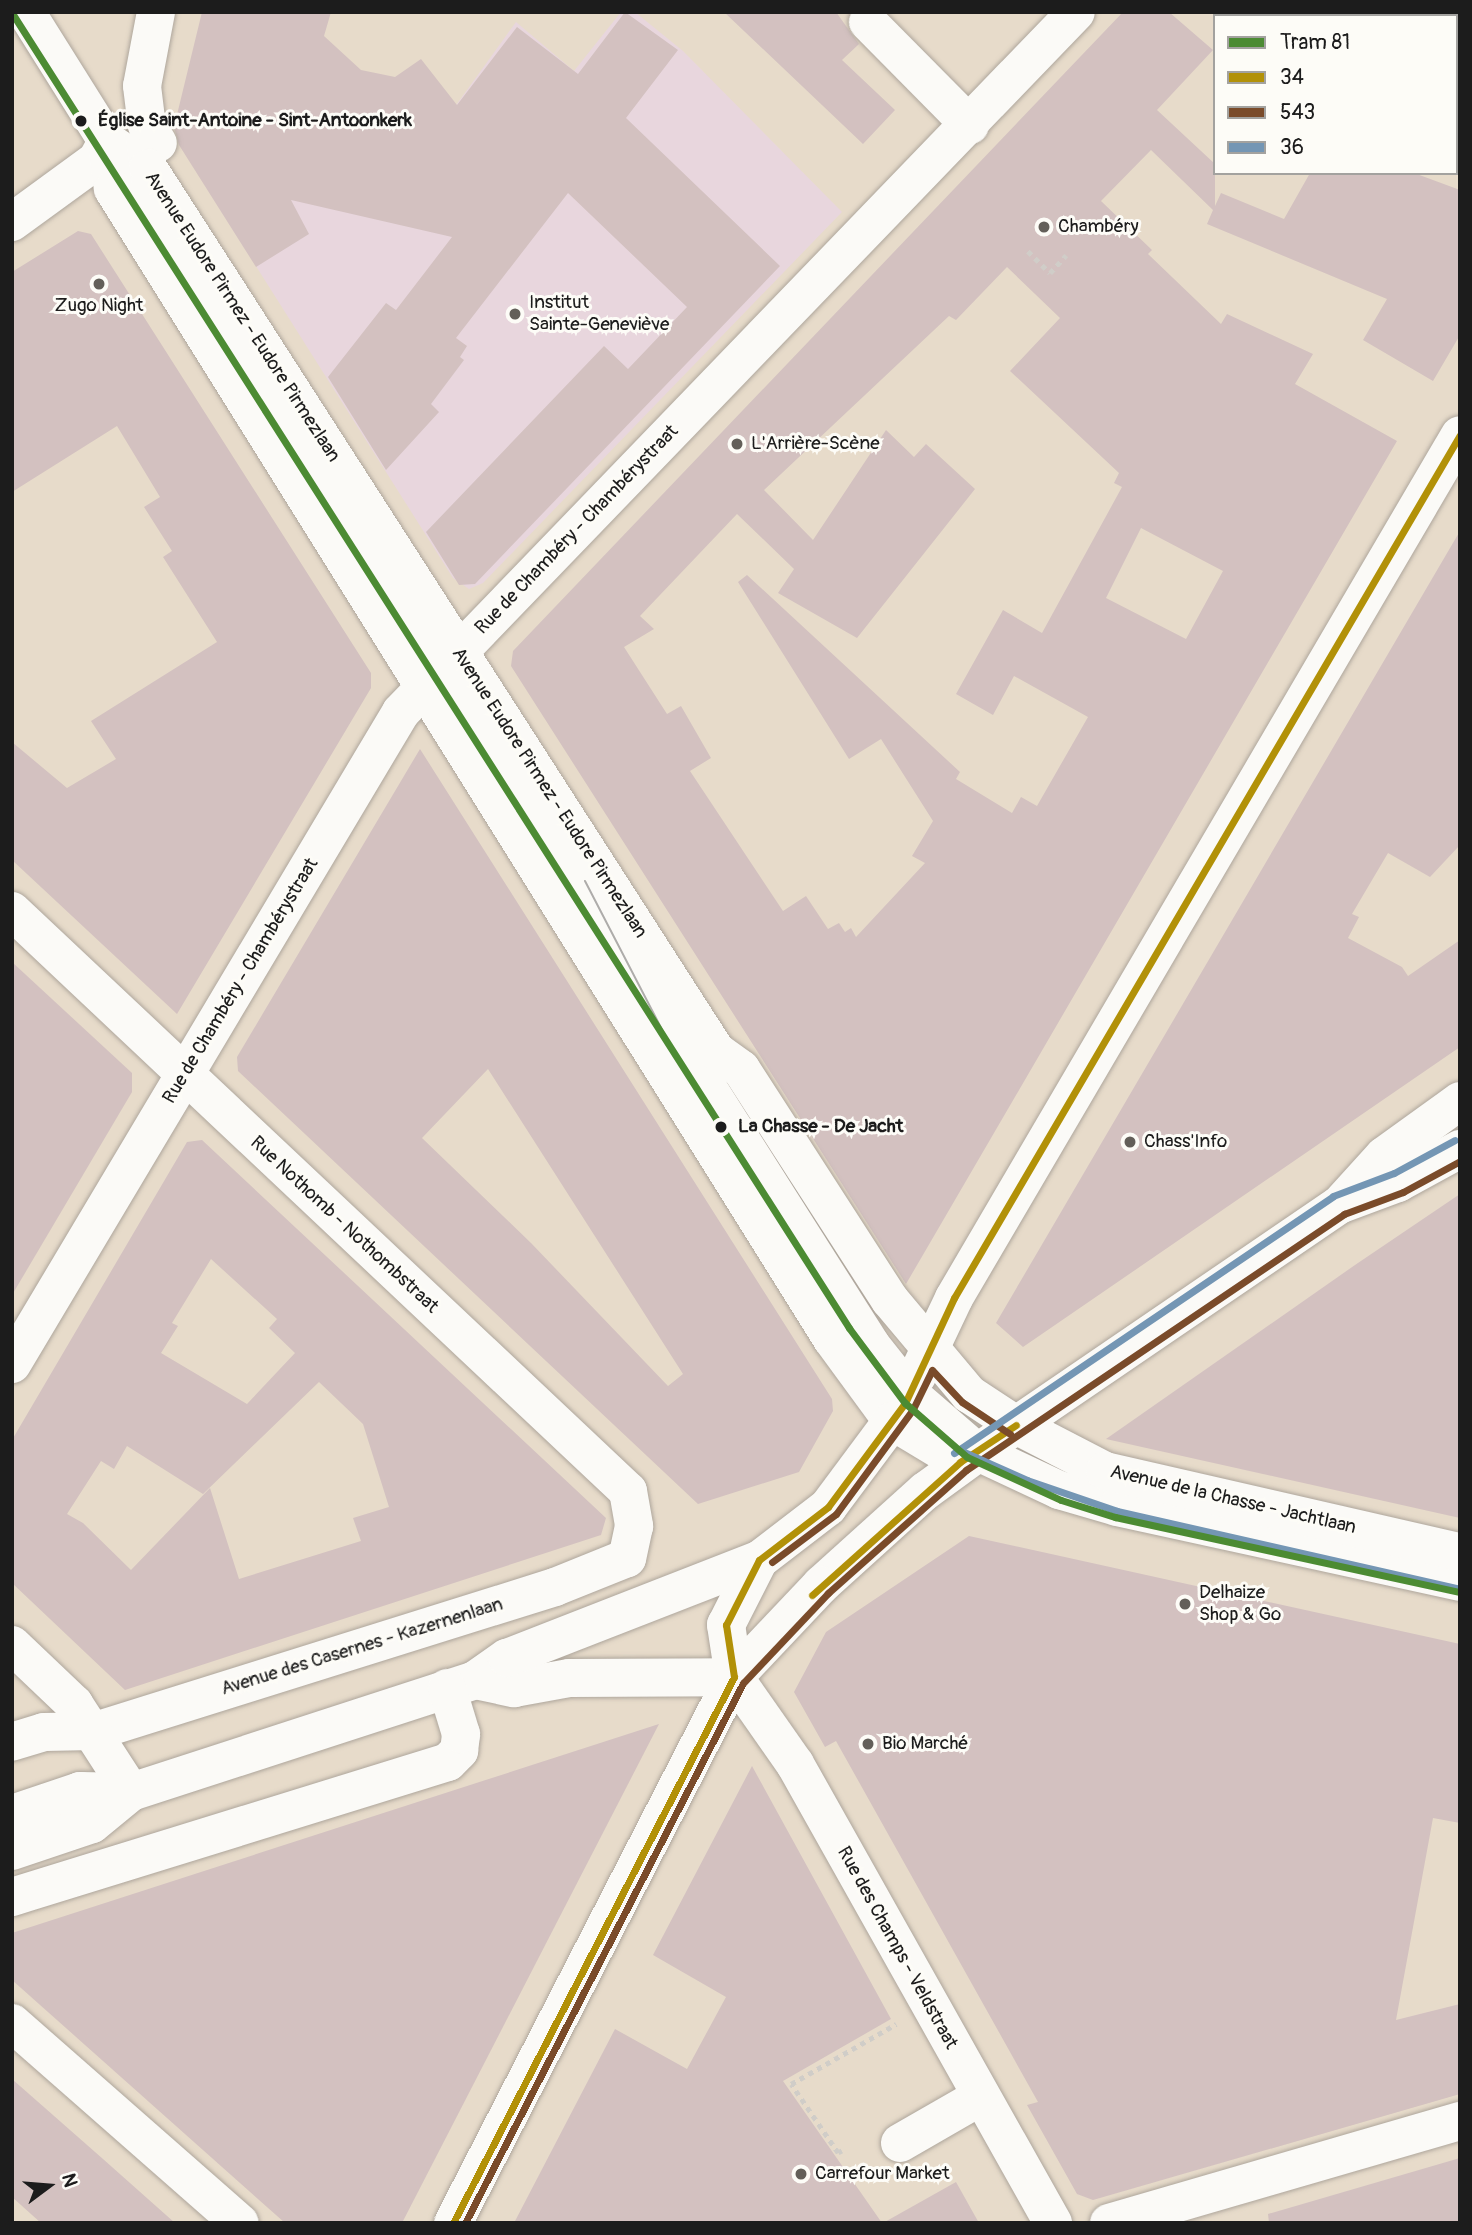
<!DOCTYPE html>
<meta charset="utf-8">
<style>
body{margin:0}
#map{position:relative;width:1472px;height:2235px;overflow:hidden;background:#e7dbca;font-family:Pangolin,sans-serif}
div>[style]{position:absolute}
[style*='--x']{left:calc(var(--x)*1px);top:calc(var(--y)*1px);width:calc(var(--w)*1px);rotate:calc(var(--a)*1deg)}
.built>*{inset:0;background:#e8d6dd}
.building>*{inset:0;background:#d3c1c0}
.path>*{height:4.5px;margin-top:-2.25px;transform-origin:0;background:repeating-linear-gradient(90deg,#d0cdc8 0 5px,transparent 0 10px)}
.roads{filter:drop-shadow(0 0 2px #aea69c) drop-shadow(0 0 2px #aea69c)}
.minor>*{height:38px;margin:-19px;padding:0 19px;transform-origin:19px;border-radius:19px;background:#fbfaf7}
.major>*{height:38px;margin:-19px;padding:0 19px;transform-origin:19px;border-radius:19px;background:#fbfaf7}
.tram>*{height:2px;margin:-1px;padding:0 1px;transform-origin:1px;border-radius:1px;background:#aeacaa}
.bus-1>*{height:7px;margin:-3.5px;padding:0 3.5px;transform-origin:3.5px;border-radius:3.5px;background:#b29108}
.bus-2>*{height:7px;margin:-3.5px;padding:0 3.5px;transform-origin:3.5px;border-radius:3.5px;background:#7a4b2a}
.bus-3>*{height:7px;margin:-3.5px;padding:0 3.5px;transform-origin:3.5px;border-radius:3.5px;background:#7496b4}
.tram-1>*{height:7px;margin:-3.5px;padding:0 3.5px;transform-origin:3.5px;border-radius:3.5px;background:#4c8b33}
.dots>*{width:19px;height:19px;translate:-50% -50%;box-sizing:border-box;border:4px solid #fdfcf7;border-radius:50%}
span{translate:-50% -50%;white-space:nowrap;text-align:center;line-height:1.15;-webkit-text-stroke:6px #fdfcf7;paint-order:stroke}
.stop-label{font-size:19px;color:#1c1c1c;font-weight:700}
.left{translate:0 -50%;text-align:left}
.poi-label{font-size:19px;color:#1c1c1c}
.street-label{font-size:19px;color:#1c1c1c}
.frame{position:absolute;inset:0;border:14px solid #1c1c1c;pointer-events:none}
.legend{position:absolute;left:1213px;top:14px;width:245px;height:161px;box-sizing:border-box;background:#fdfcf7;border:2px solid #a3a29f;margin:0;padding:9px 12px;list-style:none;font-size:21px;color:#1c1c1c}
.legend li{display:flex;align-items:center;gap:14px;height:35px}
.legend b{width:35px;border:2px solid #a3a29f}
.north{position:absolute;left:14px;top:2151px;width:70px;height:70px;-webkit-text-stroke:5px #fdfcf7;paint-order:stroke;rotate:74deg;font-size:19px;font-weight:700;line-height:28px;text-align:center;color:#1c1c1c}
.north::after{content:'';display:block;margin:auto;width:24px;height:32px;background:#1c1c1c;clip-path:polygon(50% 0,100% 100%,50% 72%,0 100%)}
</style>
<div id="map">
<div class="built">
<i style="clip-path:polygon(621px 12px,635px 12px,683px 51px,842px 212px,483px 583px,469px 589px,453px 578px,213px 198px,418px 158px,516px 22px,574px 71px)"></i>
</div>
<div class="building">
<i style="clip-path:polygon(202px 12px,331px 12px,324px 36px,361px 70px,395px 77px,421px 59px,457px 105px,517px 27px,578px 74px,625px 12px,678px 50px,626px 118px,780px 266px,475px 584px,459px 585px,426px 532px,604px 346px,628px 369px,687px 307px,568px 193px,456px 338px,467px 346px,460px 357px,464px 360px,431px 404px,439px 412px,386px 470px,328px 377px,386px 303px,396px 310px,452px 237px,291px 200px,309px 234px,256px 267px,179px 145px,174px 127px)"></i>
<i style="clip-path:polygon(724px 12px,836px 12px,859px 44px,842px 60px,895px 110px,863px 144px)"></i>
<i style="clip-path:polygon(evenodd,1123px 12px,1169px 12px,1213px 50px,1157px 110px,1215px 164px,1215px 206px,1221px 193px,1284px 219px,1310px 173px,1414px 173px,1460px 190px,1460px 335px,1433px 381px,1363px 340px,1387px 299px,1207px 224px,1213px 210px,1151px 150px,1101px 201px,1152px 250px,1148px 254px,1221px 324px,1227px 314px,1313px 354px,1295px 384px,1397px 441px,906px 1284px,511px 666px,513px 651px,1123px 12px,1007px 267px,1060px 318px,1010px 371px,1119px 473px,1114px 483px,1122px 487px,1042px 633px,1003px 610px,956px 694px,993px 715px,1014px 676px,1088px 717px,1037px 806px,1021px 797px,1012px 813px,956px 779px,960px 772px,747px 575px,738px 582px,849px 759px,881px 739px,933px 821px,912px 856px,925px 863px,856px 937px,851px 928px,845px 932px,839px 923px,828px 929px,806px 896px,783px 911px,690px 771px,711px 758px,681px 706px,667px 714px,624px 647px,654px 629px,640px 616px,737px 514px,794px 569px,778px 593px,857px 638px,975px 489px,926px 444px,914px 457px,886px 430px,813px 540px,764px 490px,949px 316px,956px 320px,1007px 267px,1123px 12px,1141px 528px,1223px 571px,1186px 639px,1106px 598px,1141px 528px)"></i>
<i style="clip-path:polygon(78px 231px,91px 234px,371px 673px,371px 688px,177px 1014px,12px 860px,12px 742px,67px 788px,116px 759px,91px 721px,217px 642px,163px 557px,172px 551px,144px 507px,160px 497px,117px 426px,12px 492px,12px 272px)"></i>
<i style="clip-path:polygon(1460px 531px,1460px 845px,1430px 877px,1388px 853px,1352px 914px,1359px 917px,1348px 938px,1402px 967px,1408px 976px,1460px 940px,1460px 1047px,1023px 1347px,996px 1323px)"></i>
<i style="clip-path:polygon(evenodd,420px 749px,832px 1399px,833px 1411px,799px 1472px,698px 1504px,238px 1071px,237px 1057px,420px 749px,488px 1069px,683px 1374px,668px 1386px,531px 1243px,422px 1138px,488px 1069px)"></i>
<i style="clip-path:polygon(12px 962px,132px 1073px,132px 1092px,12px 1295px)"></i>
<i style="clip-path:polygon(evenodd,202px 1140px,606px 1518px,601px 1535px,125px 1690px,12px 1583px,12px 1440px,187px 1142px,202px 1140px,211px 1259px,277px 1319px,269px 1328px,295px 1353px,247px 1404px,161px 1353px,178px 1326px,172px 1323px,211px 1259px,202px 1140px,319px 1382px,363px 1424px,389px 1507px,353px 1518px,361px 1541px,239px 1579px,210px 1488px,131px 1570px,83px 1523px,67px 1514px,101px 1461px,114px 1469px,127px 1446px,203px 1494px,319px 1382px)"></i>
<i style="clip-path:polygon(1460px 1194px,1460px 1518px,1106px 1439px,1355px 1265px)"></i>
<i style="clip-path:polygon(969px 1536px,1460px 1644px,1460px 1823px,1433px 1818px,1396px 2020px,1460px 2004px,1460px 2094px,1093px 2200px,1077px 2194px,1027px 2105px,1038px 2102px,836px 1741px,825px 1747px,794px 1692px,826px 1632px)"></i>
<i style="clip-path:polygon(659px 1724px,402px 2223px,285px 2223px,12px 1980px,12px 1933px)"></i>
<i style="clip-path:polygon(752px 1766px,891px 2019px,783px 2081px,882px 2223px,514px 2223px,615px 2029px,687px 2069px,726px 1997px,653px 1955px)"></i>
<i style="clip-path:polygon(12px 2079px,103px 2159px,175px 2223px,41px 2223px,12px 2197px)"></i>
<i style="clip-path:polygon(1460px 2158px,1460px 2223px,1269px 2223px,1268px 2214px)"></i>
<i style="clip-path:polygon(956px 2182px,979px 2223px,883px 2223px)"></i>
</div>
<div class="path">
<i style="--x:1028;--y:251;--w:31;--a:45"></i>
<i style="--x:1050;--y:273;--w:24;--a:-48"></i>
<i style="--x:842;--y:2151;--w:4;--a:153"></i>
<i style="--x:838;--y:2153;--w:83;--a:-124.3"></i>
<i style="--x:791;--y:2084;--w:121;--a:-29.7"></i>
</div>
<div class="roads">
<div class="minor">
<i style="--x:156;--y:12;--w:75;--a:100.7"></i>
<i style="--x:142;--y:86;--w:39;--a:83"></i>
<i style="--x:147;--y:125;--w:21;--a:59"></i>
<i style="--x:868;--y:22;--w:145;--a:45.3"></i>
<i style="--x:107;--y:141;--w:1426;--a:57.6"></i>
<i style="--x:871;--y:1345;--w:61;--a:51.6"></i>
<i style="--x:909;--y:1393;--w:89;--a:40.9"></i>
<i style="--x:976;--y:1451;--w:92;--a:25.2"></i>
<i style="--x:1059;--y:1490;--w:60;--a:16.3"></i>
<i style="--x:1117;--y:1507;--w:351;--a:12.3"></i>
<i style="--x:12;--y:222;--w:105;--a:-36.1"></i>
<i style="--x:97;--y:160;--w:21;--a:-62"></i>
<i style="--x:12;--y:911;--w:846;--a:43.28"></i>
<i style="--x:628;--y:1491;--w:36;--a:80"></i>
<i style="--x:634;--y:1526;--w:33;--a:102"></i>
<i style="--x:627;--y:1558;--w:78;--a:158.1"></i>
<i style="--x:555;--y:1587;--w:482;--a:162.6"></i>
<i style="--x:95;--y:1731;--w:51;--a:178.9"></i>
<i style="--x:44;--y:1732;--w:34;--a:163"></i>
<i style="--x:1460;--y:1149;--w:71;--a:151.3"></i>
<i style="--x:1398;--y:1183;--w:63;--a:159.6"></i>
<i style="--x:1339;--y:1205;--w:391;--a:145.7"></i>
<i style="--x:1016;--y:1425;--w:100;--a:27.3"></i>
<i style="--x:1105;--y:1471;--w:364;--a:12.9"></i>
<i style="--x:1343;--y:1201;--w:61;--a:-47.7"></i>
<i style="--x:1384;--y:1156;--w:94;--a:-35.9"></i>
<i style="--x:12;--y:1364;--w:759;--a:-59.18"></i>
<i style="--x:401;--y:712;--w:972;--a:-46.04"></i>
<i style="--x:917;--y:1376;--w:86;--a:-64.6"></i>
<i style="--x:954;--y:1298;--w:1000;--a:-59.62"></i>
<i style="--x:12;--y:1645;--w:86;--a:43.6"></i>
<i style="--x:74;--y:1704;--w:105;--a:57.1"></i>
<i style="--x:475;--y:1680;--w:40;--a:12"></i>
<i style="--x:514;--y:1688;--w:56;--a:-10.3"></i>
<i style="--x:569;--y:1678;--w:165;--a:-0.3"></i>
<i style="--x:734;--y:1677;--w:106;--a:55"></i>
<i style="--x:795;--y:1764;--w:527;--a:60.66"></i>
<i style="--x:12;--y:1814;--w:72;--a:-18.7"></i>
<i style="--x:80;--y:1791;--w:51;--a:1.1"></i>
<i style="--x:131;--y:1792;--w:362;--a:-18"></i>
<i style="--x:475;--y:1680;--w:39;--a:-35"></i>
<i style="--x:507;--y:1658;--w:270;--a:-21.3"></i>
<i style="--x:12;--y:1851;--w:84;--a:-18.6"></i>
<i style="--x:92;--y:1824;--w:50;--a:-39.4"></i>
<i style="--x:12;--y:1897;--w:456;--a:-17.2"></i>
<i style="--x:448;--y:1762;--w:16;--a:-45"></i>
<i style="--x:459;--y:1751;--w:17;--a:-83"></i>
<i style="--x:461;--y:1734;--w:48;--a:-106.9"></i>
<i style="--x:12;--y:2023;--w:303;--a:41.3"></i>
<i style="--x:900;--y:2143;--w:92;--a:-29.9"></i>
<i style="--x:1109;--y:2223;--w:366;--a:-16.2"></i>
</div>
<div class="major">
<i style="--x:26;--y:12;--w:152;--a:57.9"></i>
<i style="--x:107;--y:141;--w:49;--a:33.4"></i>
<i style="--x:148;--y:168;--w:1050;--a:57.25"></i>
<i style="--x:716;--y:1051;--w:31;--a:36"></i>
<i style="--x:741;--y:1069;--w:275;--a:57.2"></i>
<i style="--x:890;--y:1300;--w:123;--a:50"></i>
<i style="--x:969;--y:1394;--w:56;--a:33.4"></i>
<i style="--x:1016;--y:1425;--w:112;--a:144"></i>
<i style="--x:925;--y:1491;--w:140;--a:137.9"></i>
<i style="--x:821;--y:1585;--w:127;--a:133.4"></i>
<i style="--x:734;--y:1677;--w:614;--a:117.23"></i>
<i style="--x:107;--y:141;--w:48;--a:82.9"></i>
<i style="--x:113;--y:189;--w:1356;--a:57.99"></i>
<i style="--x:832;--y:1339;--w:102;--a:53.8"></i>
<i style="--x:892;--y:1421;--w:79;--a:31.1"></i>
<i style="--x:734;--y:1677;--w:53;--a:-98.7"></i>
<i style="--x:726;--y:1625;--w:73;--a:-63.1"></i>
<i style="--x:759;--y:1560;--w:87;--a:-37.5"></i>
<i style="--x:828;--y:1507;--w:107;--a:-53.3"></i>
</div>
</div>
<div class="tram">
<i style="--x:585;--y:881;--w:187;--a:62.6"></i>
</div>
<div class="bus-1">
<i style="--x:812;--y:1595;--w:199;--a:-41.9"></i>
<i style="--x:960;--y:1462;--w:67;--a:-33.5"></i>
<i style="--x:453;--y:2223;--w:614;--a:-62.77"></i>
<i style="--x:734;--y:1677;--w:53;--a:-98.7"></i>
<i style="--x:726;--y:1625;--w:73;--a:-63.1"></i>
<i style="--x:759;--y:1560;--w:87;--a:-37.5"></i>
<i style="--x:828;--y:1507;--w:129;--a:-53.5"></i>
<i style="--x:905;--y:1403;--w:116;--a:-65"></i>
<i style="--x:954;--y:1298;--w:1000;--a:-59.62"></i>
</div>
<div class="bus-2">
<i style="--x:772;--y:1562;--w:80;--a:-36.9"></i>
<i style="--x:836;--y:1514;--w:130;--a:-53.7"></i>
<i style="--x:913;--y:1409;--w:43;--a:-64"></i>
<i style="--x:932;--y:1370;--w:44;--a:46.8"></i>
<i style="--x:962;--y:1402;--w:58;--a:33.7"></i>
<i style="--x:465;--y:2223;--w:607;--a:-62.76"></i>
<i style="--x:743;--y:1683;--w:124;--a:-46.6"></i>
<i style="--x:828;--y:1593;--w:185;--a:-41.7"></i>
<i style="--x:966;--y:1470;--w:457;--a:-34.1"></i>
<i style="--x:1344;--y:1214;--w:63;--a:-20.4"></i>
<i style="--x:1403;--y:1192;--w:65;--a:-28.5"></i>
</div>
<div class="bus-3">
<i style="--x:964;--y:1452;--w:69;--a:24"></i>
<i style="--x:1027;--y:1480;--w:95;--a:19"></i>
<i style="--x:1117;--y:1511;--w:352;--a:12.8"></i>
<i style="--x:954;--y:1453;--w:458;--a:-34.1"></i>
<i style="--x:1333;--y:1196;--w:65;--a:-20.7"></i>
<i style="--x:1394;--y:1173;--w:69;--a:-28.4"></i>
</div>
<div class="tram-1">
<i style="--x:12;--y:13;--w:1559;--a:57.52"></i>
<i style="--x:849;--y:1328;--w:94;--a:53.3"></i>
<i style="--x:905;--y:1403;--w:82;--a:41.1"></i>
<i style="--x:967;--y:1457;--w:103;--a:24.6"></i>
<i style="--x:1061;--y:1500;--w:57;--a:17.5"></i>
<i style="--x:1115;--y:1517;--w:353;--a:12.3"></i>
</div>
<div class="dots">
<i style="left:81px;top:121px;background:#1c1c1c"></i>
<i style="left:1044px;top:227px;background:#635f59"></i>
<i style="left:99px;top:284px;background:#635f59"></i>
<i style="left:515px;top:314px;background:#635f59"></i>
<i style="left:737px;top:444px;background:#635f59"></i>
<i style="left:721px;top:1127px;background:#1c1c1c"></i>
<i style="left:1130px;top:1142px;background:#635f59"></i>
<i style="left:1185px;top:1604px;background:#635f59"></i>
<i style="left:868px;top:1744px;background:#635f59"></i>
<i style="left:801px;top:2174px;background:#635f59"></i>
</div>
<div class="stop-label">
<span class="left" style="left:98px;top:121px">Église Saint-Antoine - Sint-Antoonkerk</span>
<span class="left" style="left:738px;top:1127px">La Chasse - De Jacht</span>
</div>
<div class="poi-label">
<span class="left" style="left:1058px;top:227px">Chambéry</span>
<span class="left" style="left:529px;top:314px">Institut<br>Sainte-Geneviève</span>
<span style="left:99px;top:306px">Zugo Night</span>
<span class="left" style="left:751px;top:444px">L'Arrière-Scène</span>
<span class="left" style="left:1144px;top:1142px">Chass'Info</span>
<span class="left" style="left:1199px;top:1604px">Delhaize<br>Shop &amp; Go</span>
<span class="left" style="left:882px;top:1744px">Bio Marché</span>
<span class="left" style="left:815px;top:2174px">Carrefour Market</span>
</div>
<div class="street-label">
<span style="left:242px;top:317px;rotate:57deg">Avenue Eudore Pirmez - Eudore Pirmezlaan</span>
<span style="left:577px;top:530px;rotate:-46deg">Rue de Chambéry - Chambérystraat</span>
<span style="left:549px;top:793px;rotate:57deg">Avenue Eudore Pirmez - Eudore Pirmezlaan</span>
<span style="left:241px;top:981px;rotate:-59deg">Rue de Chambéry - Chambérystraat</span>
<span style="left:344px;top:1225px;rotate:43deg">Rue Nothomb - Nothombstraat</span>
<span style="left:1233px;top:1500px;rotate:13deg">Avenue de la Chasse - Jachtlaan</span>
<span style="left:362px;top:1647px;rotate:-17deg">Avenue des Casernes - Kazernenlaan</span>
<span style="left:897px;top:1948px;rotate:61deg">Rue des Champs - Veldstraat</span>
</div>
<div class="frame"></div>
<ul class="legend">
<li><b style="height:9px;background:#4c8b33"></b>Tram 81</li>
<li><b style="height:9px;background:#b29108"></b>34</li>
<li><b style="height:9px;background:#7a4b2a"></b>543</li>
<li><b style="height:9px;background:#7496b4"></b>36</li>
</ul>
<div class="north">N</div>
</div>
